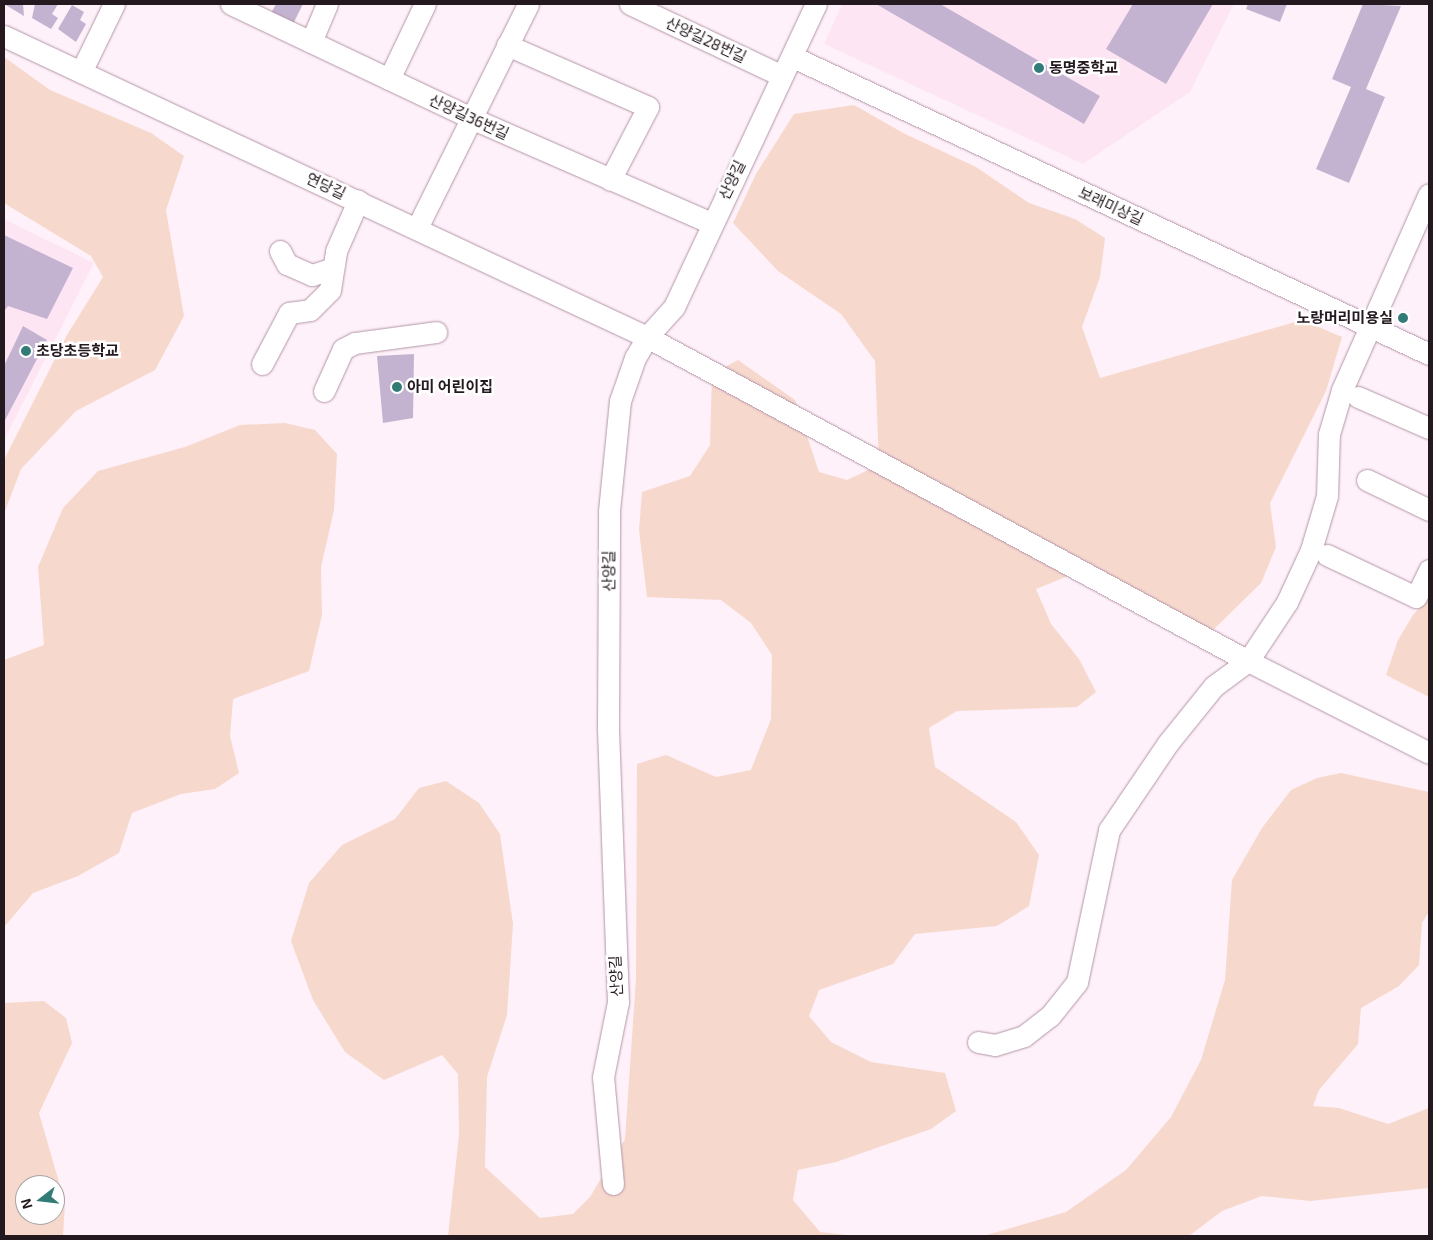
<!DOCTYPE html>
<meta charset="utf-8">
<style>
body{margin:0}
#map{position:relative;width:1433px;height:1240px;overflow:hidden;background:#fef1f9;font-family:"Exo 2","Noto Sans KR",sans-serif}
div>[style]{position:absolute}
[style*='--x']{left:calc(var(--x)*1px);top:calc(var(--y)*1px);width:calc(var(--w)*1px);rotate:calc(var(--a)*1deg)}
.built>*{inset:0;background:#fde5f4}
.green>*{inset:0;background:#f7d8cd}
.building>*{inset:0;background:#c4b3d0}
.roads{filter:drop-shadow(0 0 1px #b395a8) drop-shadow(0 0 1px #b395a8)}
.minor>*{height:21px;margin:-10.5px;padding:0 10.5px;transform-origin:10.5px;border-radius:10.5px;background:#fff}
.dots>*{width:14px;height:14px;translate:-50% -50%;box-sizing:border-box;border:2px solid #fff;border-radius:50%}
span{translate:-50% -50%;white-space:nowrap;text-align:center;line-height:1.15;-webkit-text-stroke:5px #fff;paint-order:stroke}
.street-label{font-size:15px;color:#251920}
.poi-label{font-size:15px;color:#251920;font-weight:700}
.left{translate:0 -50%;text-align:left}
.right{translate:-100% -50%;text-align:right}
.frame{position:absolute;inset:0;border:5px solid #251920;pointer-events:none}
.north{position:absolute;left:15px;top:1175px;width:50px;height:50px;box-sizing:border-box;background:#fff;border:1px solid #a8a3a6;border-radius:50%;rotate:254deg;font-size:14px;font-weight:700;line-height:20px;text-align:center;color:#251920}
.north::after{content:'';display:block;margin:auto;width:18px;height:22px;background:#327b77;clip-path:polygon(50% 0,100% 100%,50% 72%,0 100%)}
</style>
<div id="map">
<div class="built">
<i style="clip-path:polygon(842px 4px,1234px 4px,1190px 92px,1083px 164px,824px 44px)"></i>
<i style="clip-path:polygon(4px 219px,94px 263px,4px 440px)"></i>
</div>
<div class="green">
<i style="clip-path:polygon(4px 57px,50px 90px,151px 133px,184px 156px,166px 210px,184px 316px,155px 370px,76px 411px,21px 469px,4px 514px,4px 460px,67px 335px,103px 277px,91px 256px,4px 203px)"></i>
<i style="clip-path:polygon(854px 105px,905px 134px,976px 167px,1029px 203px,1075px 219px,1105px 238px,1100px 277px,1082px 327px,1100px 378px,1302px 320px,1342px 337px,1326px 391px,1270px 503px,1276px 547px,1261px 583px,1207px 636px,1090px 567px,1036px 589px,1051px 624px,1079px 659px,1096px 692px,1077px 707px,957px 711px,929px 728px,935px 767px,1016px 822px,1039px 855px,1029px 906px,997px 926px,915px 934px,893px 964px,819px 990px,809px 1016px,831px 1042px,871px 1062px,945px 1073px,956px 1111px,931px 1129px,836px 1162px,798px 1170px,793px 1200px,820px 1232px,856px 1236px,448px 1236px,459px 1135px,458px 1074px,442px 1055px,384px 1080px,345px 1052px,313px 1000px,291px 941px,309px 883px,342px 845px,395px 819px,419px 788px,446px 781px,479px 803px,500px 834px,513px 924px,507px 1015px,487px 1077px,485px 1167px,540px 1218px,573px 1214px,590px 1197px,625px 1139px,636px 979px,637px 764px,666px 755px,716px 777px,751px 770px,771px 719px,772px 655px,751px 623px,721px 600px,647px 597px,639px 530px,642px 492px,690px 476px,710px 445px,712px 374px,738px 360px,795px 400px,819px 472px,847px 480px,879px 465px,875px 361px,841px 314px,778px 271px,733px 223px,756px 174px,794px 114px)"></i>
<i style="clip-path:polygon(285px 423px,315px 430px,337px 454px,334px 510px,321px 567px,322px 615px,309px 671px,233px 699px,230px 736px,239px 773px,215px 789px,181px 794px,132px 813px,119px 853px,78px 876px,33px 893px,4px 927px,4px 660px,44px 645px,38px 567px,63px 508px,98px 471px,185px 447px,240px 425px)"></i>
<i style="clip-path:polygon(1429px 597px,1429px 697px,1386px 675px,1398px 640px,1413px 615px)"></i>
<i style="clip-path:polygon(1341px 773px,1429px 792px,1429px 912px,1422px 923px,1419px 965px,1399px 986px,1361px 1008px,1358px 1044px,1319px 1090px,1313px 1106px,1339px 1108px,1388px 1124px,1429px 1108px,1429px 1188px,1310px 1201px,1262px 1196px,1222px 1211px,1189px 1236px,983px 1236px,1066px 1212px,1126px 1170px,1171px 1117px,1201px 1060px,1225px 980px,1232px 880px,1262px 828px,1291px 790px,1317px 778px)"></i>
<i style="clip-path:polygon(evenodd,44px 1001px,66px 1018px,72px 1043px,39px 1113px,65px 1203px,63px 1236px,4px 1236px,4px 1003px,44px 1001px,25px 1185px,55px 1185px,55px 1215px,25px 1215px,25px 1185px)"></i>
</div>
<div class="building">
<i style="clip-path:polygon(4px 4px,23px 4px,24px 16px)"></i>
<i style="clip-path:polygon(35px 4px,58px 4px,52px 14px,58px 18px,51px 29px,32px 18px)"></i>
<i style="clip-path:polygon(276px 4px,303px 4px,292px 26px,270px 15px)"></i>
<i style="clip-path:polygon(876px 4px,940px 4px,1100px 96px,1084px 124px)"></i>
<i style="clip-path:polygon(1133px 4px,1213px 4px,1166px 84px,1106px 49px)"></i>
<i style="clip-path:polygon(1248px 4px,1287px 4px,1280px 22px,1246px 9px)"></i>
<i style="clip-path:polygon(1363px 4px,1401px 6px,1366px 89px,1385px 97px,1349px 183px,1316px 169px,1351px 87px,1332px 79px)"></i>
<i style="clip-path:polygon(72px 5px,84px 12px,80px 20px,86px 24px,76px 42px,58px 29px)"></i>
<i style="clip-path:polygon(4px 235px,73px 268px,47px 319px,8px 306px,4px 311px)"></i>
<i style="clip-path:polygon(23px 326px,47px 340px,4px 422px,4px 366px)"></i>
<i style="clip-path:polygon(414px 354px,413px 418px,383px 423px,377px 356px)"></i>
</div>
<div class="roads">
<div class="minor">
<i style="--x:231;--y:4;--w:266;--a:25.4"></i>
<i style="--x:471;--y:118;--w:262;--a:23.6"></i>
<i style="--x:630;--y:4;--w:168;--a:25.3"></i>
<i style="--x:4;--y:36;--w:710;--a:25.09"></i>
<i style="--x:647;--y:337;--w:683;--a:28.33"></i>
<i style="--x:1248;--y:661;--w:203;--a:26.9"></i>
<i style="--x:311;--y:42;--w:41;--a:-67.2"></i>
<i style="--x:507;--y:45;--w:154;--a:23.7"></i>
<i style="--x:648;--y:107;--w:82;--a:117.5"></i>
<i style="--x:793;--y:57;--w:702;--a:25.03"></i>
<i style="--x:81;--y:72;--w:76;--a:-64.1"></i>
<i style="--x:389;--y:79;--w:83;--a:-64.4"></i>
<i style="--x:417;--y:228;--w:250;--a:-63.6"></i>
<i style="--x:280;--y:251;--w:15;--a:62"></i>
<i style="--x:287;--y:264;--w:27;--a:24"></i>
<i style="--x:312;--y:275;--w:22;--a:-18"></i>
<i style="--x:262;--y:364;--w:58;--a:-62.1"></i>
<i style="--x:289;--y:313;--w:21;--a:-8"></i>
<i style="--x:310;--y:310;--w:28;--a:-45"></i>
<i style="--x:330;--y:290;--w:39;--a:-81"></i>
<i style="--x:336;--y:251;--w:55;--a:-66.3"></i>
<i style="--x:324;--y:391;--w:46;--a:-65.7"></i>
<i style="--x:343;--y:349;--w:13;--a:-27"></i>
<i style="--x:355;--y:343;--w:82;--a:-7.7"></i>
<i style="--x:1358;--y:397;--w:77;--a:23.6"></i>
<i style="--x:1367;--y:480;--w:69;--a:25.8"></i>
<i style="--x:1327;--y:555;--w:98;--a:25.3"></i>
<i style="--x:1416;--y:597;--w:30;--a:-64"></i>
<i style="--x:978;--y:1042;--w:17;--a:10"></i>
<i style="--x:995;--y:1045;--w:30;--a:-17"></i>
<i style="--x:1024;--y:1036;--w:33;--a:-38"></i>
<i style="--x:1050;--y:1016;--w:43;--a:-51.5"></i>
<i style="--x:1077;--y:982;--w:155;--a:-78.1"></i>
<i style="--x:1109;--y:830;--w:105;--a:-55.9"></i>
<i style="--x:1168;--y:743;--w:73;--a:-51.1"></i>
<i style="--x:1214;--y:686;--w:42;--a:-36.3"></i>
<i style="--x:1248;--y:661;--w:71;--a:-56.5"></i>
<i style="--x:1287;--y:602;--w:57;--a:-65.2"></i>
<i style="--x:1311;--y:550;--w:56;--a:-73.5"></i>
<i style="--x:1327;--y:496;--w:62;--a:-88.2"></i>
<i style="--x:1329;--y:434;--w:46;--a:-73.5"></i>
<i style="--x:1342;--y:390;--w:214;--a:-66.1"></i>
<i style="--x:613;--y:1184;--w:107;--a:-95.3"></i>
<i style="--x:603;--y:1077;--w:76;--a:-78.7"></i>
<i style="--x:618;--y:1002;--w:275;--a:-92.1"></i>
<i style="--x:608;--y:727;--w:216;--a:-89.7"></i>
<i style="--x:609;--y:511;--w:111;--a:-84.3"></i>
<i style="--x:620;--y:401;--w:46;--a:-70.8"></i>
<i style="--x:635;--y:358;--w:24;--a:-60"></i>
<i style="--x:647;--y:337;--w:40;--a:-48"></i>
<i style="--x:674;--y:307;--w:335;--a:-64.9"></i>
</div>
</div>
<div class="dots">
<i style="left:1039px;top:68px;background:#327b77"></i>
<i style="left:1403px;top:318px;background:#327b77"></i>
<i style="left:26px;top:351px;background:#327b77"></i>
<i style="left:397px;top:387px;background:#327b77"></i>
</div>
<div class="street-label">
<span style="left:706px;top:40px;rotate:25deg">산양길28번길</span>
<span style="left:469px;top:117px;rotate:25deg">산양길36번길</span>
<span style="left:732px;top:180px;rotate:-64deg">산양길</span>
<span style="left:326px;top:186px;rotate:25deg">연당길</span>
<span style="left:1111px;top:206px;rotate:25deg">보래미상길</span>
<span style="left:609px;top:571px;rotate:-90deg">산양길</span>
<span style="left:616px;top:976px;rotate:-93deg">산양길</span>
</div>
<div class="poi-label">
<span class="left" style="left:1049px;top:68px">동명중학교</span>
<span class="right" style="left:1393px;top:318px">노랑머리미용실</span>
<span class="left" style="left:36px;top:351px">초당초등학교</span>
<span class="left" style="left:407px;top:387px">아미 어린이집</span>
</div>
<div class="frame"></div>
<div class="north">N</div>
</div>
